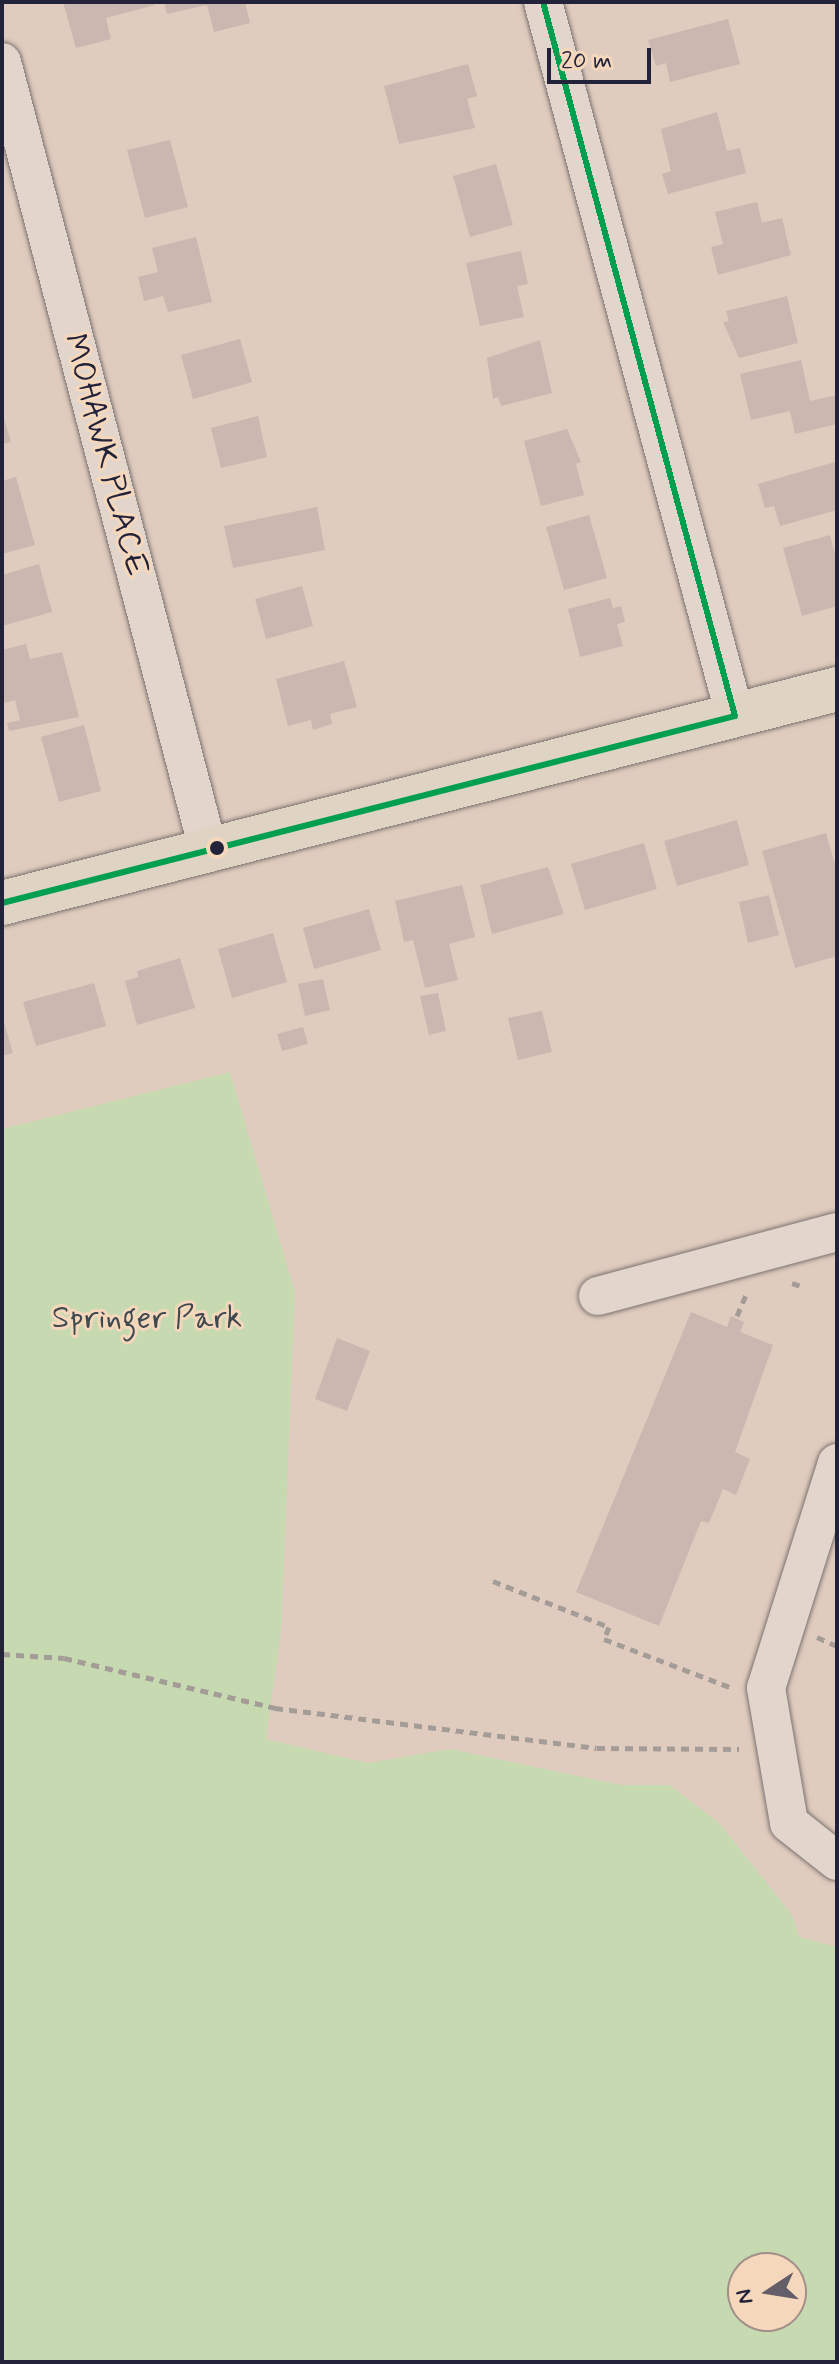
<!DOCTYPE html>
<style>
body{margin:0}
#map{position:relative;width:839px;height:2364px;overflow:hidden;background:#e0ccbe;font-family:Mynerve,sans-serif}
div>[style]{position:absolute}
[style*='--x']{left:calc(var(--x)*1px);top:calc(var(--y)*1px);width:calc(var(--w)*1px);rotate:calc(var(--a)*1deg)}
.green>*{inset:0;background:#c6d9b0}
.building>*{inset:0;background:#cab7af}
.path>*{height:5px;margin-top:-2.5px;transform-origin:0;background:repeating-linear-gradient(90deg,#a49c97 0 8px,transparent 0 14px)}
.roads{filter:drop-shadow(0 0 2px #7c7372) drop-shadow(0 0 2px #7c7372)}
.minor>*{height:38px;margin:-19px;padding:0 19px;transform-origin:19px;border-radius:19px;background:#e2d6cc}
.major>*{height:44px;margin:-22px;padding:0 22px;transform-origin:22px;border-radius:22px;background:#dfd4c3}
.bus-1>*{height:6px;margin:-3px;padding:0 3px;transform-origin:3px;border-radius:3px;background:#029f50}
.dots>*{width:22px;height:22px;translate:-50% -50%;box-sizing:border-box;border:4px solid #f5d8bb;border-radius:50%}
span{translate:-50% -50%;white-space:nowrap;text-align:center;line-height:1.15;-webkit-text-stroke:6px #f5d8bb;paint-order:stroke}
.street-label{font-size:32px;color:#22223b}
.park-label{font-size:32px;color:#3e4950}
.frame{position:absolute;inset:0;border:4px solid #22223b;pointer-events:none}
.north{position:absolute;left:727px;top:2252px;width:80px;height:80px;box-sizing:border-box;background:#f5d8bb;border:2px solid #a18f88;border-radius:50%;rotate:258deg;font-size:22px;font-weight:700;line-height:32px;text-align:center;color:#22223b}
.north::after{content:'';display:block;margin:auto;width:28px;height:36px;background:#645e69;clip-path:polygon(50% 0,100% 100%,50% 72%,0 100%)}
.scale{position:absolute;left:547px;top:48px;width:104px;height:36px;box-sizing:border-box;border:4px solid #22223b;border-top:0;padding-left:10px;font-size:24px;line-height:28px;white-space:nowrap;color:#22223b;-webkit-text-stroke:6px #f5d8bb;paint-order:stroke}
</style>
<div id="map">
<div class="green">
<i style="clip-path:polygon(evenodd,230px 1072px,295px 1292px,281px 1632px,266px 1739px,368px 1763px,450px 1749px,621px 1785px,670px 1785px,720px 1824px,792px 1915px,799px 1937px,837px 1947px,837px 2362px,2px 2362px,2px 1129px,230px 1072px,743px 2268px,791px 2268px,791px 2316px,743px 2316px,743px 2268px)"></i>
</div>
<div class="building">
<i style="clip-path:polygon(63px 2px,154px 2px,155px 5px,106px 18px,111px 39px,76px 48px)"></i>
<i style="clip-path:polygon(164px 2px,245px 2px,250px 23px,214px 32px,207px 5px,167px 14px)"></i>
<i style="clip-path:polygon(728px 19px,740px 64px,670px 82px,666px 63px,656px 66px,648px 40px)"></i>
<i style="clip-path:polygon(468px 64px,477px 96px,467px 99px,475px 128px,399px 144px,384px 86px)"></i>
<i style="clip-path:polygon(717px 112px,727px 151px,740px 148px,746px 173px,668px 194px,662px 174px,671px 171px,661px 129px)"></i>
<i style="clip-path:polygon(170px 140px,188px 207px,145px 218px,127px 150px)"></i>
<i style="clip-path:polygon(496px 164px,513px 225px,470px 237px,453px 176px)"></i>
<i style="clip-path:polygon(757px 202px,762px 223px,782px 218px,791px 255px,718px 275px,711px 247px,723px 244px,715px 212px)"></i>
<i style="clip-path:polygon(196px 237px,212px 302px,168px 312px,163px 296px,144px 301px,138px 277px,158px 272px,152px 248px)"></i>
<i style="clip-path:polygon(521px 251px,528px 284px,517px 286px,524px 317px,480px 326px,466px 263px)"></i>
<i style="clip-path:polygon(787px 296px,798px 343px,739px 358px,723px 322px,729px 321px,726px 311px)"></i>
<i style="clip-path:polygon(240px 339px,252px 382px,193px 399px,181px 355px)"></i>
<i style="clip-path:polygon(540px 340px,552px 393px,501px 406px,498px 397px,493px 399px,487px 358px)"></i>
<i style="clip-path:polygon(801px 360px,810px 401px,837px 395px,837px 424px,795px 434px,790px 411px,751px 420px,740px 374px)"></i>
<i style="clip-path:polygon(2px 411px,11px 442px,2px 444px)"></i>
<i style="clip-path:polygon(258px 416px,267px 457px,221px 468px,211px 428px)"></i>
<i style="clip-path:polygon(567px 429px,581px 462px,576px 464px,584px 495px,541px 506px,524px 441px)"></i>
<i style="clip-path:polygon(835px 462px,837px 510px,780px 526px,774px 506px,765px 508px,758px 484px)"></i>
<i style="clip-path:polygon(16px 477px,35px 545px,2px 554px,2px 481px)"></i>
<i style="clip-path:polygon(317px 507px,325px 550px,233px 568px,224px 526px)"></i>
<i style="clip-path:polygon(589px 515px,607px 578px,564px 590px,546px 527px)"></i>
<i style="clip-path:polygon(830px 535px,837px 561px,837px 606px,802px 616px,783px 548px)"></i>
<i style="clip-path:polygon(39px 564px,52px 612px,2px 626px,2px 575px)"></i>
<i style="clip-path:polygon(302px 586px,313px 626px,266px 639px,255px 599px)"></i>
<i style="clip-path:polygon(610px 598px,613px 608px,621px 606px,625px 622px,617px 624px,623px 646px,580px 657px,568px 609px)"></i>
<i style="clip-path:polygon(26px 644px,30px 659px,62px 652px,79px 717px,9px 731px,7px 723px,20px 720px,15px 700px,5px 703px,2px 691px,2px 650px)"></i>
<i style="clip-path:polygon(344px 661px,357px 707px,330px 714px,332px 724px,313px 730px,311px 720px,288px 726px,276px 679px)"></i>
<i style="clip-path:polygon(84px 725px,101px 791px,59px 802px,41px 737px)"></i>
<i style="clip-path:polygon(737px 820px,749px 865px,677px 886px,664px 841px)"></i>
<i style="clip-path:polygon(826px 833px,837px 871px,837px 956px,795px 968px,762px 851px)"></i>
<i style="clip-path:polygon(644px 843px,657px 889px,585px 910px,571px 864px)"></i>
<i style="clip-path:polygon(548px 867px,564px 914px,492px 934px,480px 885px)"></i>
<i style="clip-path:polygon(462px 885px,475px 937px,449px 944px,458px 980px,425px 988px,413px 940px,404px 942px,395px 901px)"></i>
<i style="clip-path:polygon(769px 895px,779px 935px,748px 943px,739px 902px)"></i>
<i style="clip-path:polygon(369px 909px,381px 950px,314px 969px,303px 928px)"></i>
<i style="clip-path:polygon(273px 933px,287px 982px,232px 998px,218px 949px)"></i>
<i style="clip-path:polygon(180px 958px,195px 1008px,137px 1025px,125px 981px,138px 977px,137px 971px)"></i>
<i style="clip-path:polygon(323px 979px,330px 1010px,305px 1016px,298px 984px)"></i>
<i style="clip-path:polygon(94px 983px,106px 1026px,36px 1046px,23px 1002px)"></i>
<i style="clip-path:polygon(438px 993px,446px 1031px,429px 1035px,420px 996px)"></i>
<i style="clip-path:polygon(542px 1011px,552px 1052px,518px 1060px,508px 1018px)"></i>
<i style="clip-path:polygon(2px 1015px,13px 1053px,2px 1056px)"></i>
<i style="clip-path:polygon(303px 1027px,308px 1044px,282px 1051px,277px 1034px)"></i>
<i style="clip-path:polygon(691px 1312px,727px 1327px,731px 1316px,744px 1322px,740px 1332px,773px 1345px,735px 1452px,750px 1459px,736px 1495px,723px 1489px,709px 1523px,701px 1521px,659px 1626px,576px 1592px)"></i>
<i style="clip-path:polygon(337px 1338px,370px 1351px,347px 1411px,315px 1399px)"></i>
</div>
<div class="path">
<i style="--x:792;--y:1283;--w:13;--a:18"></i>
<i style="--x:737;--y:1316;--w:23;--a:-67"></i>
<i style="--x:493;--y:1581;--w:125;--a:21.6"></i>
<i style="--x:609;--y:1627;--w:13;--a:113"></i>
<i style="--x:604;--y:1639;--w:137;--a:20.9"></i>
<i style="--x:817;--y:1637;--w:22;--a:24"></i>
<i style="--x:2;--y:1654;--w:62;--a:3.7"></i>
<i style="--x:64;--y:1658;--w:217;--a:13.3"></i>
<i style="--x:275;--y:1708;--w:324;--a:7.1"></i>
<i style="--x:597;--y:1748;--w:142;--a:0.4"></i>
</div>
<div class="roads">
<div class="minor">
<i style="--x:543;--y:2;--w:739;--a:74.95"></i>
<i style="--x:2;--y:62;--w:814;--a:75.33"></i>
<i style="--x:598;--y:1296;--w:247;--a:-15"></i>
<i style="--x:837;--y:1463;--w:236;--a:107.5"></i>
<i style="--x:766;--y:1688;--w:137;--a:80.3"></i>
<i style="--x:789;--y:1823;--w:61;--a:38.4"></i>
</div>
<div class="major">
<i style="--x:2;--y:903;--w:862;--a:-14.37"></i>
</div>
</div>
<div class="bus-1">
<i style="--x:2;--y:903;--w:756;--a:-14.31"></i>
<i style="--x:735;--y:716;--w:739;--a:-105.05"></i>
</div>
<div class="dots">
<i style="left:217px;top:848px;background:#22223b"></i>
</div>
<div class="street-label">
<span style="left:105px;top:455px;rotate:75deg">MOHAWK PLACE</span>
</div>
<div class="park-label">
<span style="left:147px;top:1318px">Springer Park</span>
</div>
<div class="frame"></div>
<div class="north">N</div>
<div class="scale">20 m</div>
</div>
